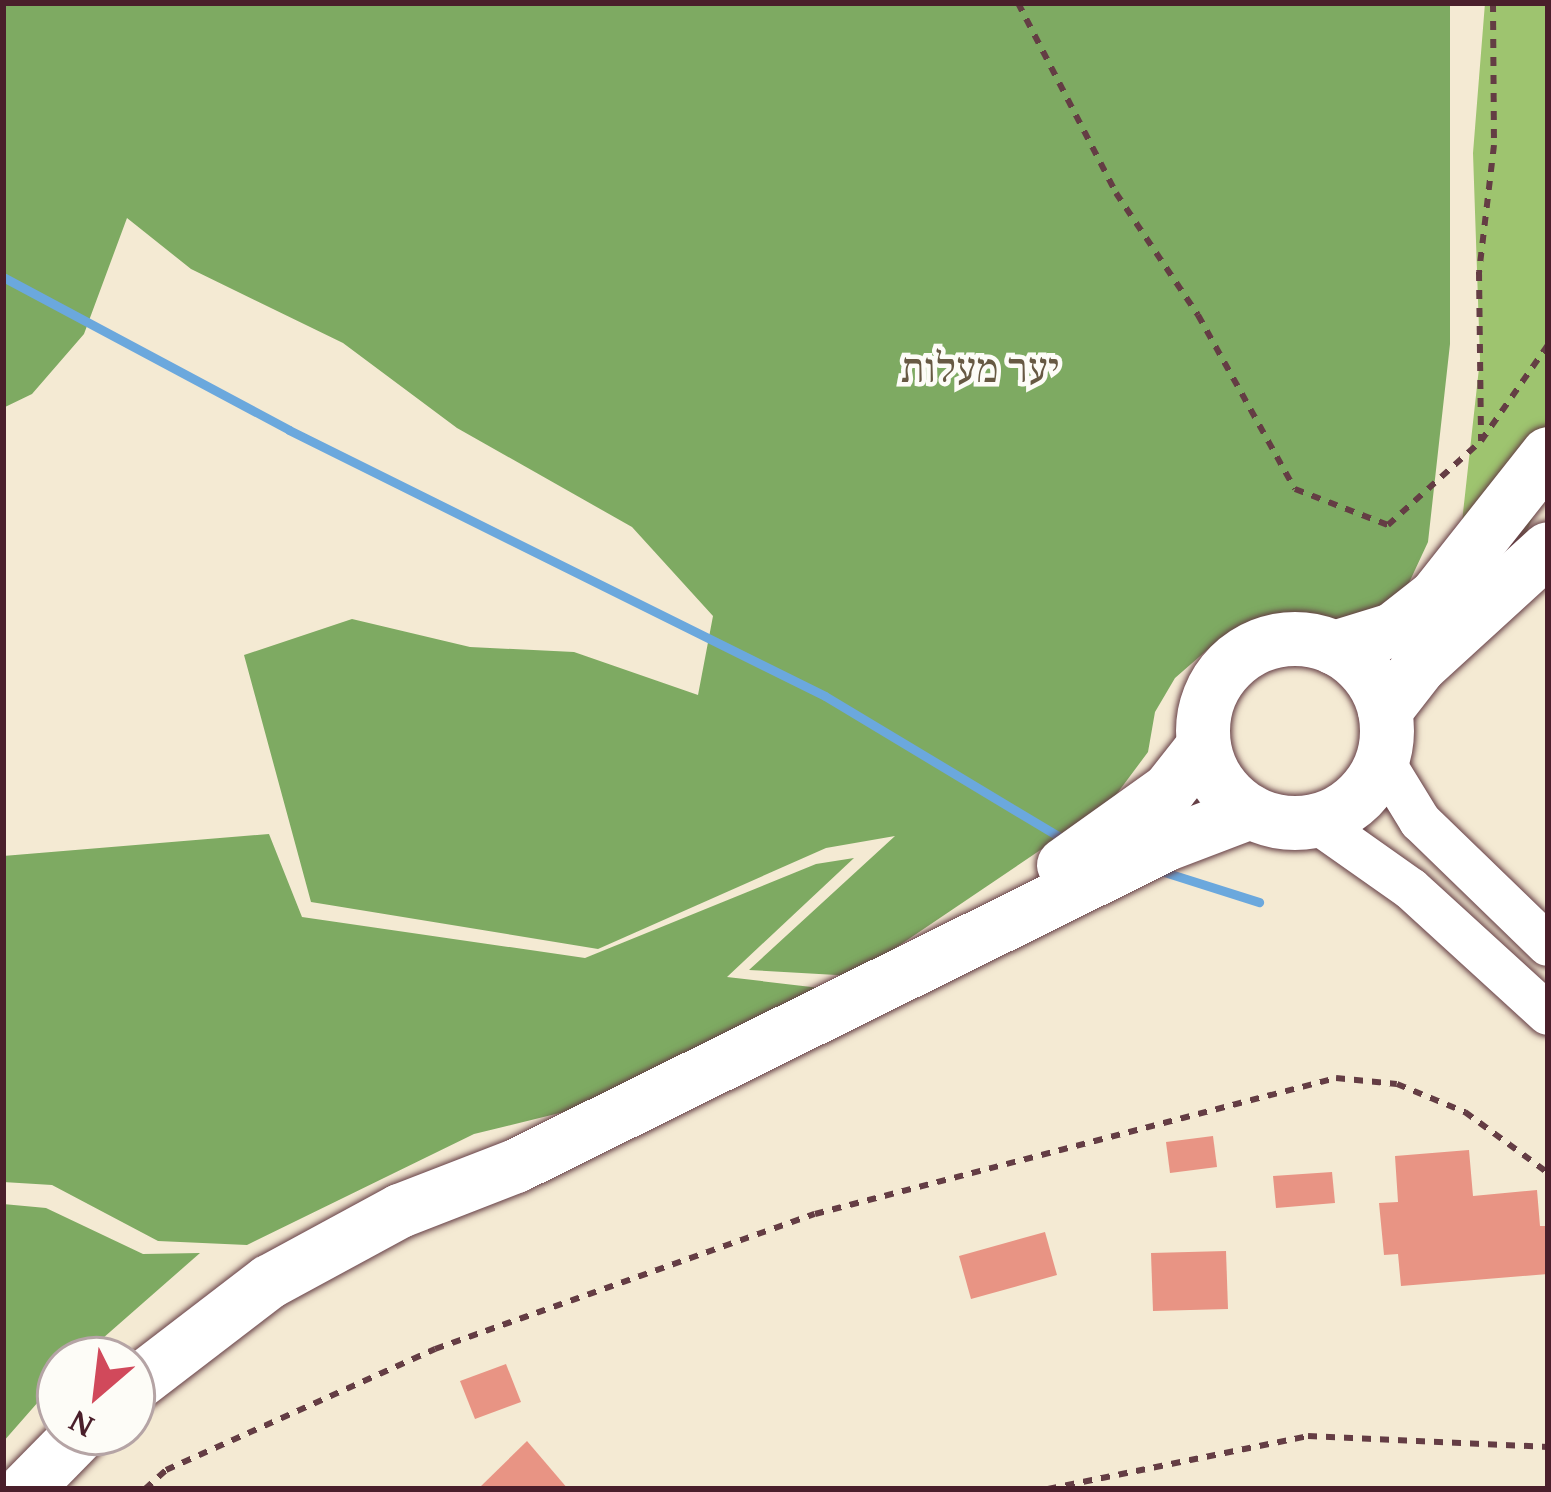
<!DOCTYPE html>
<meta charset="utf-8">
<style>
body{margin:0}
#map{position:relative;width:1551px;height:1492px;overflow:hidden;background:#f4ead3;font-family:"Gentium Book Plus","Frank Ruhl Libre",serif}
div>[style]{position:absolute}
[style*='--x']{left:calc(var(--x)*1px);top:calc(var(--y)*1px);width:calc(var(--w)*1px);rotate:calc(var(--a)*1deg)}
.green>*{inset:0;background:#9ec46f}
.forest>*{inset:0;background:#7eaa62}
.stream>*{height:9px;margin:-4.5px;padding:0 4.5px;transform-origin:4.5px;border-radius:4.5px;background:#6ba8dd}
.building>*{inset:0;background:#e89484}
.path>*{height:6px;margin-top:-3px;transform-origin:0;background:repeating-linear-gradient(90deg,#643d44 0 9px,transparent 0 18px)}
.roads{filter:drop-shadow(0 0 3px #643d44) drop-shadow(0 0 3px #643d44)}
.tertiary>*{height:42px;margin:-21px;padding:0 21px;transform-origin:21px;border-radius:21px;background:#fff}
.primary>*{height:54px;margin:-27px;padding:0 27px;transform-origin:27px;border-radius:27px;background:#fff}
.primary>.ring{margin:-27px;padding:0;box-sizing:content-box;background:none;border:54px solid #fff;border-radius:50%}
span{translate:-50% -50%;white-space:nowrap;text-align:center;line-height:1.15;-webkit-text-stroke:9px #fdfcf7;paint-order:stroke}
.park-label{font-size:42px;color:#675943}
.frame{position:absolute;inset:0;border:6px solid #4a1f2b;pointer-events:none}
.north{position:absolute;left:36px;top:1336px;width:120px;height:120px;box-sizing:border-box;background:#fdfcf7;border:3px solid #b5a4a5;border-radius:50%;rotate:208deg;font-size:33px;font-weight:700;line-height:48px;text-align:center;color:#4a1f2b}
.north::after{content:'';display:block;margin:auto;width:42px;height:54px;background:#d1495b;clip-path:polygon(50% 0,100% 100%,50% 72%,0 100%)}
</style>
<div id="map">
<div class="green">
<i style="clip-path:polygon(1485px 3px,1548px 3px,1548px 480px,1516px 558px,1462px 522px,1480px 359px,1473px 153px)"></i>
</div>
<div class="forest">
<i style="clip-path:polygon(3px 3px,1450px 3px,1450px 344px,1428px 542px,1408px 585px,1332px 641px,1265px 631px,1214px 644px,1175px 678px,1155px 712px,1148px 752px,1110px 803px,854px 976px,749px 970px,895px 836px,826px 848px,598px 949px,311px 902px,244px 655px,352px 619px,470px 647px,574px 652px,698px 695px,713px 616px,632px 527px,457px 428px,343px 343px,191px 269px,127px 218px,84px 334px,32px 394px,3px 408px)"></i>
<i style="clip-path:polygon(269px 834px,302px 917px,585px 958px,816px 864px,854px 858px,727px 977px,837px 990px,653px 1090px,474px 1134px,247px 1245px,158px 1241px,52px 1185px,3px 1182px,3px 856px)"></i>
<i style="clip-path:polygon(3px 1204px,46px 1208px,143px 1254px,200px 1253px,78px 1360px,60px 1360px,60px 1377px,3px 1442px)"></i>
</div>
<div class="stream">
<i style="--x:3;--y:277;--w:324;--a:28.1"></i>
<i style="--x:289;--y:430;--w:598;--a:26.39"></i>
<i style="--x:825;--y:696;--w:280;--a:31"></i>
<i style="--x:1161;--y:871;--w:103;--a:17.6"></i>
</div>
<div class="building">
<i style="clip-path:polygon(1213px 1136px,1217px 1167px,1170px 1173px,1166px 1142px)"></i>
<i style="clip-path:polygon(1469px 1150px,1473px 1196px,1537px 1190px,1540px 1226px,1548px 1226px,1548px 1274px,1401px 1286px,1398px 1254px,1384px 1255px,1379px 1203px,1398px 1202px,1395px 1156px)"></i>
<i style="clip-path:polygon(1332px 1172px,1335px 1203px,1276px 1208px,1273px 1176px)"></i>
<i style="clip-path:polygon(1045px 1232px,1057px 1275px,971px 1299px,959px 1256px)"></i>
<i style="clip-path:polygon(1226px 1251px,1228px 1309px,1153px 1311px,1151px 1253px)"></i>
<i style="clip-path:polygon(506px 1364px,521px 1402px,475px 1419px,460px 1381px)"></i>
<i style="clip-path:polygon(527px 1441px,568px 1489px,478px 1489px)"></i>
</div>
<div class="path">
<i style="--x:1018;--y:3;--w:214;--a:62.7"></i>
<i style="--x:1116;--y:193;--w:147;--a:56.1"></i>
<i style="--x:1198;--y:315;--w:199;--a:60.9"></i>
<i style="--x:1295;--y:489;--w:100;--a:21.2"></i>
<i style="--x:1388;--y:525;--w:125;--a:-42.1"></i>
<i style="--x:1493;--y:3;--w:142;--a:89.6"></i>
<i style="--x:1494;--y:145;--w:128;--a:96.7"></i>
<i style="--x:1479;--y:272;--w:169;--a:89.3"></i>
<i style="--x:1481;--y:441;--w:117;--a:-55.1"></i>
<i style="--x:145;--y:1489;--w:28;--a:-42"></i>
<i style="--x:166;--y:1470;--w:295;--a:-24.2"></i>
<i style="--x:435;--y:1349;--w:403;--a:-19.6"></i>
<i style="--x:815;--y:1214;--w:538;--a:-14.63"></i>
<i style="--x:1336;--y:1078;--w:61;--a:5.6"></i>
<i style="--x:1397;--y:1084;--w:74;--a:22.4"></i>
<i style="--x:1465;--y:1112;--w:103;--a:36.3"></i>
<i style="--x:1048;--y:1489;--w:265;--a:-11.5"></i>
<i style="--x:1308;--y:1436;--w:240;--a:2.6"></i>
</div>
<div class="roads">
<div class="tertiary">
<i style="--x:1382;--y:759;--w:73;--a:58.5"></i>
<i style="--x:1420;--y:821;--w:178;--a:44.1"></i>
<i style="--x:1316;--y:822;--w:116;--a:35.2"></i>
<i style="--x:1411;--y:889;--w:185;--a:42.4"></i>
</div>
<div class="primary">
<i class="ring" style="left:1203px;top:639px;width:130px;height:130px"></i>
<i style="--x:1334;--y:648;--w:62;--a:-17"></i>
<i style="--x:1393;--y:630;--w:55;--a:-38.3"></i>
<i style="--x:1436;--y:596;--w:181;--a:-51.7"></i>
<i style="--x:1385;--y:711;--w:57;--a:-52.1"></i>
<i style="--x:1420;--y:666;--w:173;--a:-42.4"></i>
<i style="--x:1064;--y:865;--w:129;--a:-35.5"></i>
<i style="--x:1169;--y:790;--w:55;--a:-51.7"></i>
<i style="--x:132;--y:1387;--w:173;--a:-37.5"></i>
<i style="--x:269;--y:1282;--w:149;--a:-28.5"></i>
<i style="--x:400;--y:1211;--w:124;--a:-21.2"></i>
<i style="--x:516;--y:1166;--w:726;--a:-26.32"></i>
<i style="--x:1167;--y:844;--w:90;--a:-20.9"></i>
<i style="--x:26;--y:1489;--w:80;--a:-45.5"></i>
</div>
</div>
<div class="park-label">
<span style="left:980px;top:367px">יער מעלות</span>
</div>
<div class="frame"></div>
<div class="north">N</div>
</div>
